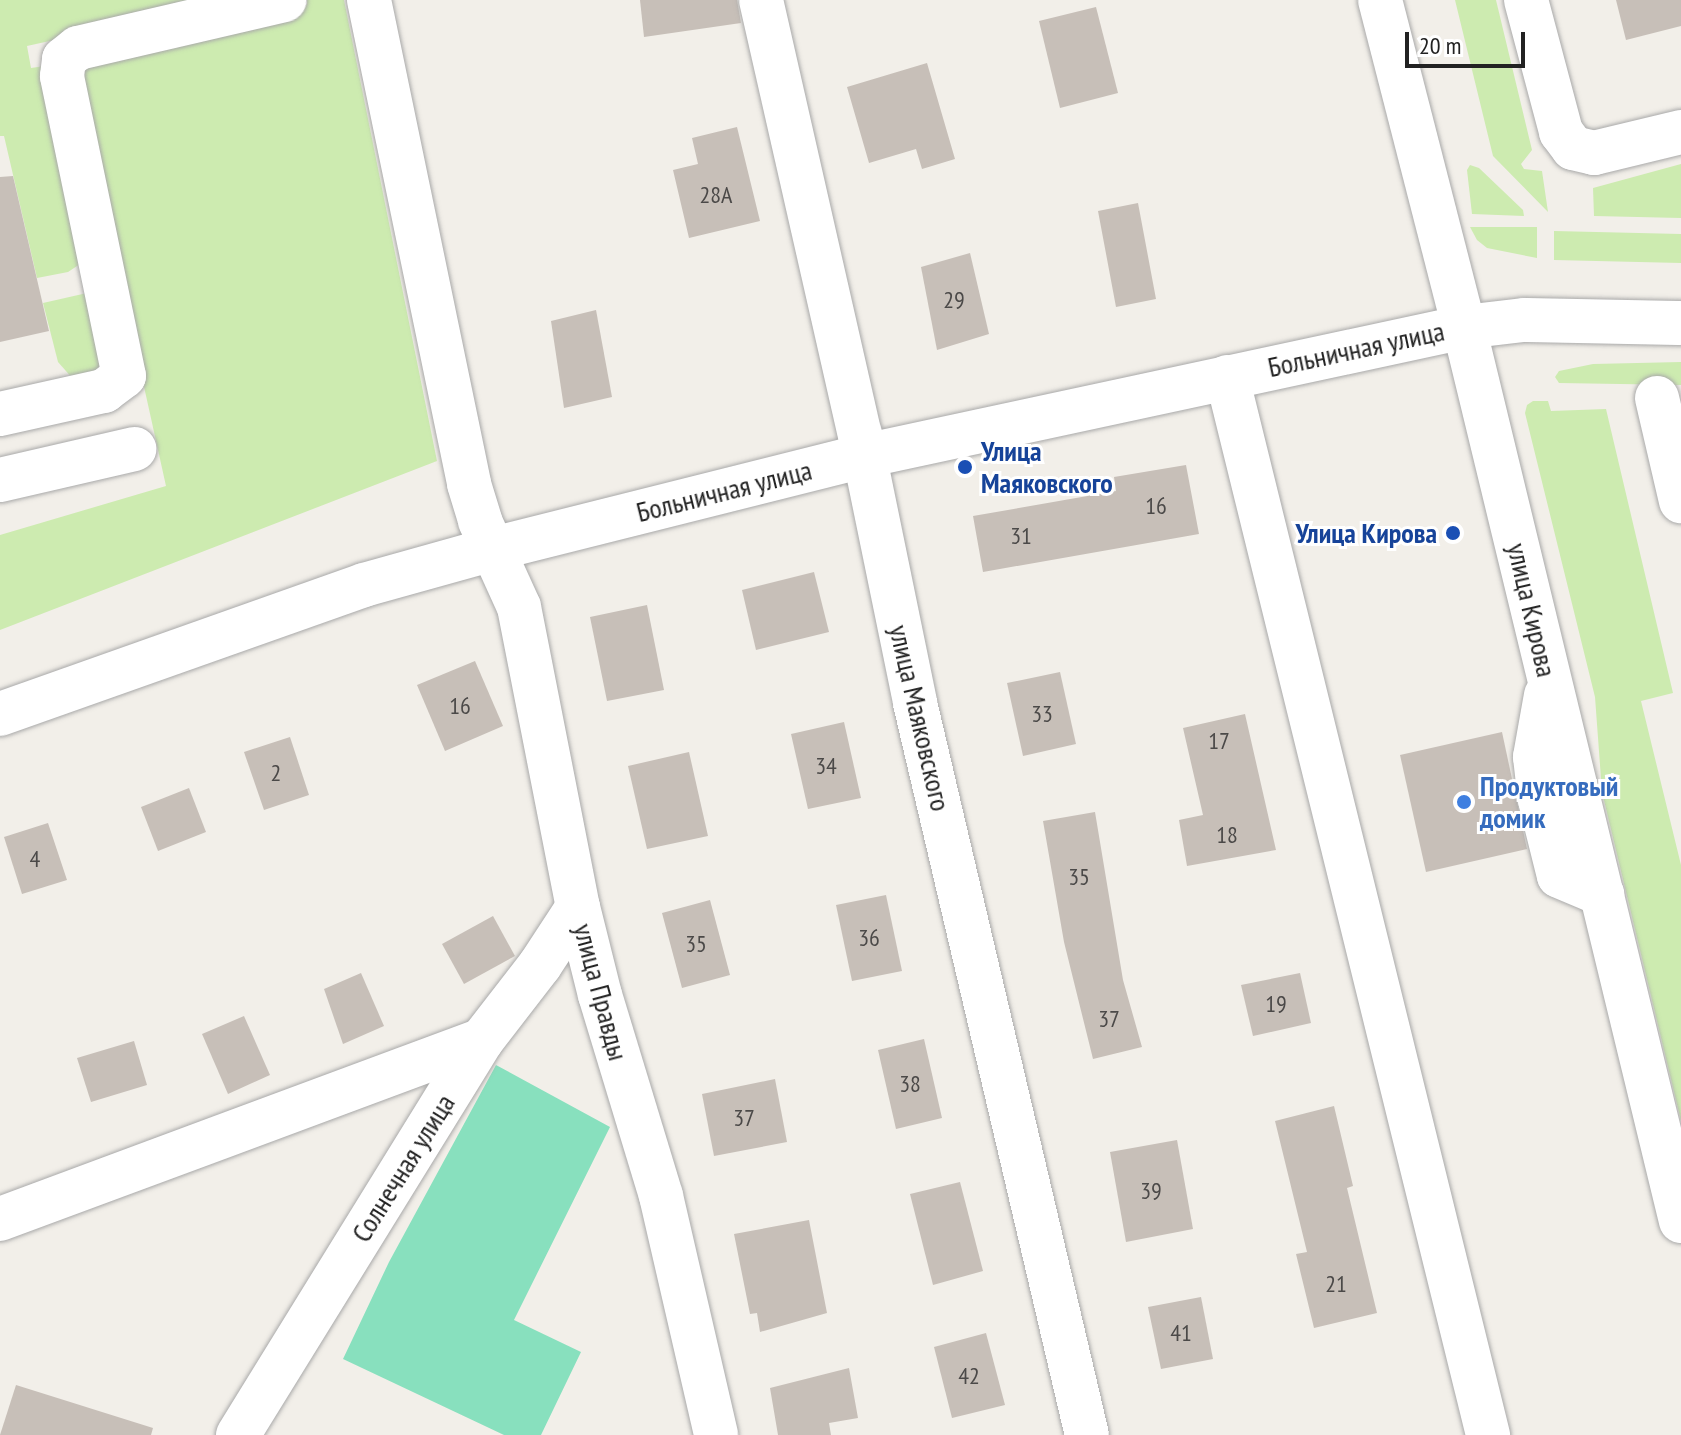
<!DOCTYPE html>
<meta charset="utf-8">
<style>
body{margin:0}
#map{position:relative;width:1681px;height:1435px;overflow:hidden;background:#f2efe9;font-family:"PT Sans Narrow",sans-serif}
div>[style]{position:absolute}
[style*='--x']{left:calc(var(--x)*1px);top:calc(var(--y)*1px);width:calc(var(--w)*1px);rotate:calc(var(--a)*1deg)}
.grass>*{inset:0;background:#cdebb0}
.pitch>*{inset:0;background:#88e0be}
.building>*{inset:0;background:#c7bfb8}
.roads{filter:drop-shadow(0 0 2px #a9a9a9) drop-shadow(0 0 2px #a9a9a9)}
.minor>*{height:44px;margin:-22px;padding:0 22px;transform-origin:22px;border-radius:22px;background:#fff}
.dots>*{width:22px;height:22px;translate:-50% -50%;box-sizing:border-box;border:4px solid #fff;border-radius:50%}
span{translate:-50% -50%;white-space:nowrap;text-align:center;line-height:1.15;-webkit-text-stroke:6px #fff;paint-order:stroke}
.number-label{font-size:24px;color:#4b4948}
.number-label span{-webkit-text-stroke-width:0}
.street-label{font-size:28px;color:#222}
.transit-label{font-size:28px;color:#164399;font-weight:700}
.left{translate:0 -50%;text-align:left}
.right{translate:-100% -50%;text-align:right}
.shop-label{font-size:28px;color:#366cbe;font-weight:700}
.scale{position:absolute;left:1405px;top:32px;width:120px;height:36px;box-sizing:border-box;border:4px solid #222;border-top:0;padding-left:10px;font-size:24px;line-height:28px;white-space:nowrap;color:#222;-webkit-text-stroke:6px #fff;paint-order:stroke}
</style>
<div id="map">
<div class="grass">
<i style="clip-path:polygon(0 0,214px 0,203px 7px,27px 46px,31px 68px,45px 66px,83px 262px,68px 272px,37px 278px,4px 136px,0 136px)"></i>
<i style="clip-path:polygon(307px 0,344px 0,437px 461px,0 630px,0 535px,166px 486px,81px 102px,85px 69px,116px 48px,307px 5px)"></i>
<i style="clip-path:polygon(1455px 0,1496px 0,1532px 150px,1521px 164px,1524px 169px,1542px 171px,1548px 212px,1493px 156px)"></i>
<i style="clip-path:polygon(1681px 164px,1681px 218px,1594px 216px,1593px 188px)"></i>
<i style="clip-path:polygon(1470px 165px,1479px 168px,1523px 210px,1524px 216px,1472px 214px,1467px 170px)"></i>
<i style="clip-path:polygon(1470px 227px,1537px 227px,1537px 258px,1487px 248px,1477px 240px)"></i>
<i style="clip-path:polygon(1554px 231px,1681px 234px,1681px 263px,1554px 260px)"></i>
<i style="clip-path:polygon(87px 293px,101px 363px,97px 370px,73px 379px,58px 362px,43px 303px)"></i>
<i style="clip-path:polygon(1681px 362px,1681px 385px,1559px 383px,1555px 377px,1559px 371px,1593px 364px)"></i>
<i style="clip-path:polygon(1533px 401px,1548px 401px,1551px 411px,1606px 409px,1673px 693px,1641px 701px,1681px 865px,1681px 1121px,1602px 792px,1595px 697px,1525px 413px,1527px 405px)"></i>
</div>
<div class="pitch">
<i style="clip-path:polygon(496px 1065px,610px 1127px,514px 1320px,581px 1352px,541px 1435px,504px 1435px,343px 1359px,389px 1262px)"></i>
</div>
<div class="building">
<i style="clip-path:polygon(640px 0,737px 0,741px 23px,644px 37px)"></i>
<i style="clip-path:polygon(1616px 0,1681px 0,1681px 26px,1626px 40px)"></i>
<i style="clip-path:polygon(1096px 7px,1118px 93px,1060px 108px,1039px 21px)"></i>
<i style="clip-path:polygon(927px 63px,955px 159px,922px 169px,916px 149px,869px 163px,847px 87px)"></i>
<i style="clip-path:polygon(737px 127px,760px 221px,689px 238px,673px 170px,698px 164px,692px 138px)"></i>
<i style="clip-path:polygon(13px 176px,49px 331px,0 342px,0 177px)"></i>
<i style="clip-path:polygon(1138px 203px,1156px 299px,1116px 307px,1098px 211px)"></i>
<i style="clip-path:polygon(970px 253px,989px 334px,937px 350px,921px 267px)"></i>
<i style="clip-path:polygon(596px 310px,612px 397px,564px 408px,551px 321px)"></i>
<i style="clip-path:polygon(1186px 465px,1199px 534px,983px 572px,973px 516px,1116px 491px,1114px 477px)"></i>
<i style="clip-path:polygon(814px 572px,829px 632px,756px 650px,742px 590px)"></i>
<i style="clip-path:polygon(647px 605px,664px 690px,607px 701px,590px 617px)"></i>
<i style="clip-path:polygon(475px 661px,503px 726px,445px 751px,417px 685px)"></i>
<i style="clip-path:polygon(1060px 672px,1076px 744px,1023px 756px,1007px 683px)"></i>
<i style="clip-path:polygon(1245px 714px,1276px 850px,1187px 866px,1179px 820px,1203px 815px,1183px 728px)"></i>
<i style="clip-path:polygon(844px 722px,861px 798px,808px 809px,791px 734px)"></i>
<i style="clip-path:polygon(1502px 732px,1527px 849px,1426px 872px,1400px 755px)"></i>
<i style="clip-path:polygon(290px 737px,309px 795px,264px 810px,244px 752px)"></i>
<i style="clip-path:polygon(689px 752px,708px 836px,647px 849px,628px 766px)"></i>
<i style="clip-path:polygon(189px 788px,206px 832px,158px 851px,141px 807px)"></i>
<i style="clip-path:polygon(1095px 812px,1123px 980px,1142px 1047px,1093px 1059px,1064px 942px,1043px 821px)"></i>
<i style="clip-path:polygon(48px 823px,67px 880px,22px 894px,4px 837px)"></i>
<i style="clip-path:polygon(886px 895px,902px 971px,852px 981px,836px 905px)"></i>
<i style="clip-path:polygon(710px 900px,730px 975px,682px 988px,662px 913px)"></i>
<i style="clip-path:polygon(493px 916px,515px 956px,464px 984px,442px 944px)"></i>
<i style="clip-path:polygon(361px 973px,384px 1026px,343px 1044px,324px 989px)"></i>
<i style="clip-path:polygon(1300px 973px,1311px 1023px,1253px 1036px,1241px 985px)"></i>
<i style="clip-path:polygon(244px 1016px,270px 1075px,228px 1094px,202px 1034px)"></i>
<i style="clip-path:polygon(924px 1039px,942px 1118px,896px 1129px,878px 1050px)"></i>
<i style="clip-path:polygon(134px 1041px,147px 1085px,91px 1102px,77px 1058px)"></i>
<i style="clip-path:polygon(775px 1079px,787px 1142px,714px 1156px,702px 1094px)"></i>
<i style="clip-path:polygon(1334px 1106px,1353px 1186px,1347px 1188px,1377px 1313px,1314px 1328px,1296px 1254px,1307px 1252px,1275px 1121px)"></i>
<i style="clip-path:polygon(1177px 1140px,1193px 1229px,1126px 1242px,1110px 1152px)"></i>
<i style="clip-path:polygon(960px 1182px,983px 1271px,933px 1285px,910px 1194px)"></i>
<i style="clip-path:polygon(809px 1220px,827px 1313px,760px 1332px,757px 1313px,750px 1314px,734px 1234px)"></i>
<i style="clip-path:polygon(1201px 1297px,1213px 1359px,1161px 1369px,1148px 1307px)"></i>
<i style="clip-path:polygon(986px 1333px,1005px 1405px,952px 1418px,934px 1347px)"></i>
<i style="clip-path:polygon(849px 1368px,858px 1418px,829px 1423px,831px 1435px,778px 1435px,770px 1388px)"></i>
<i style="clip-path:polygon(16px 1385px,153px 1428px,151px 1435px,0 1435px)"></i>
</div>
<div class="roads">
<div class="minor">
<i style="--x:369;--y:0;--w:494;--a:78.3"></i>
<i style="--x:469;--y:484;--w:39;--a:73"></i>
<i style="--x:480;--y:521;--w:94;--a:65.6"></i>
<i style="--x:519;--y:607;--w:306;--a:78.9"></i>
<i style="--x:578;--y:907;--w:91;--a:76"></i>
<i style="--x:600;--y:995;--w:210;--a:73.1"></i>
<i style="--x:661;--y:1196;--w:245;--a:77"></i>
<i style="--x:761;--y:0;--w:445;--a:77.2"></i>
<i style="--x:860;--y:434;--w:275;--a:78.4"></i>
<i style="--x:915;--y:703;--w:752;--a:76.78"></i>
<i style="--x:1380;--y:0;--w:338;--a:75.6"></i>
<i style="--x:1464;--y:327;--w:920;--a:76.36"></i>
<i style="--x:1526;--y:0;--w:137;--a:75.1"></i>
<i style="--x:1561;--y:132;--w:20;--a:53"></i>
<i style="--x:1573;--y:148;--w:22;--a:13"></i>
<i style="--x:1594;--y:153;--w:89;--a:-13.6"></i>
<i style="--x:1227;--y:377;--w:1090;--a:76.14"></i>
<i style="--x:1657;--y:398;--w:106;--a:76.9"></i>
<i style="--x:0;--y:414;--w:107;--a:-12.5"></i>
<i style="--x:104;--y:391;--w:25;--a:-37"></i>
<i style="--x:124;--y:376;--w:306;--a:-101.7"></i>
<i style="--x:62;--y:76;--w:17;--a:-83"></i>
<i style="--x:64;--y:59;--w:18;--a:-38"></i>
<i style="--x:78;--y:48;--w:212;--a:-13.1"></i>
<i style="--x:0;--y:480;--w:138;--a:-13"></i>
<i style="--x:1546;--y:695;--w:63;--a:100.1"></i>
<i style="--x:1535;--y:757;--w:43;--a:83.4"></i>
<i style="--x:1540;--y:800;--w:78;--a:76"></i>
<i style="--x:1559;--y:876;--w:47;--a:22.7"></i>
<i style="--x:0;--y:714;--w:386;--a:-19.5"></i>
<i style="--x:364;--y:585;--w:134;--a:-15.6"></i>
<i style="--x:493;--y:549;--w:382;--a:-14.1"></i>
<i style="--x:864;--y:456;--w:614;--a:-12.13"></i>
<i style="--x:1464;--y:327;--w:60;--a:-6.7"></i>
<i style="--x:1524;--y:320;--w:157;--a:1.1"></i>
<i style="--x:0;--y:1219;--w:514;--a:-20.37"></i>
<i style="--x:238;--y:1435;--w:464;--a:-58.3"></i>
<i style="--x:482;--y:1040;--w:95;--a:-52.3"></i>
<i style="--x:540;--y:965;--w:69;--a:-56.8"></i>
</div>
</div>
<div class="dots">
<i style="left:965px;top:467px;background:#1a4fb4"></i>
<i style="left:1453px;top:533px;background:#1a4fb4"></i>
<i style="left:1464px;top:802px;background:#3f7fe0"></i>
</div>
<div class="number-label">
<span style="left:716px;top:195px">28А</span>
<span style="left:954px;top:300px">29</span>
<span style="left:1156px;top:506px">16</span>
<span style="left:1021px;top:536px">31</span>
<span style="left:460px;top:706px">16</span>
<span style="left:1042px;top:714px">33</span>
<span style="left:1219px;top:741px">17</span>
<span style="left:826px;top:766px">34</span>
<span style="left:276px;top:773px">2</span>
<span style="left:1227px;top:835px">18</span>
<span style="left:35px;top:859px">4</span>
<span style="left:1079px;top:877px">35</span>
<span style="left:869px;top:938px">36</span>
<span style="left:696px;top:944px">35</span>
<span style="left:1276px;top:1004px">19</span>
<span style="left:1109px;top:1019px">37</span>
<span style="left:910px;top:1084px">38</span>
<span style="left:744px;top:1118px">37</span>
<span style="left:1151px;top:1191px">39</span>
<span style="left:1336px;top:1284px">21</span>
<span style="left:1181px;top:1333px">41</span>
<span style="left:969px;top:1376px">42</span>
</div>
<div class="street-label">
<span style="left:1356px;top:349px;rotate:-12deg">Больничная улица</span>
<span style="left:724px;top:491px;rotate:-14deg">Больничная улица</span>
<span style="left:1532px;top:610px;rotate:77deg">улица Кирова</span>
<span style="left:920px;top:718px;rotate:77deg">улица Маяковского</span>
<span style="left:601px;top:992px;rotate:75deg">улица Правды</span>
<span style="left:403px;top:1168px;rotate:-58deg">Солнечная улица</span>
</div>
<div class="transit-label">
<span class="left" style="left:981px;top:467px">Улица<br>Маяковского</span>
<span class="right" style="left:1437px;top:533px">Улица Кирова</span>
</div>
<div class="shop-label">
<span class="left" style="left:1480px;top:802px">Продуктовый<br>домик</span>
</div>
<div class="scale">20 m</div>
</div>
